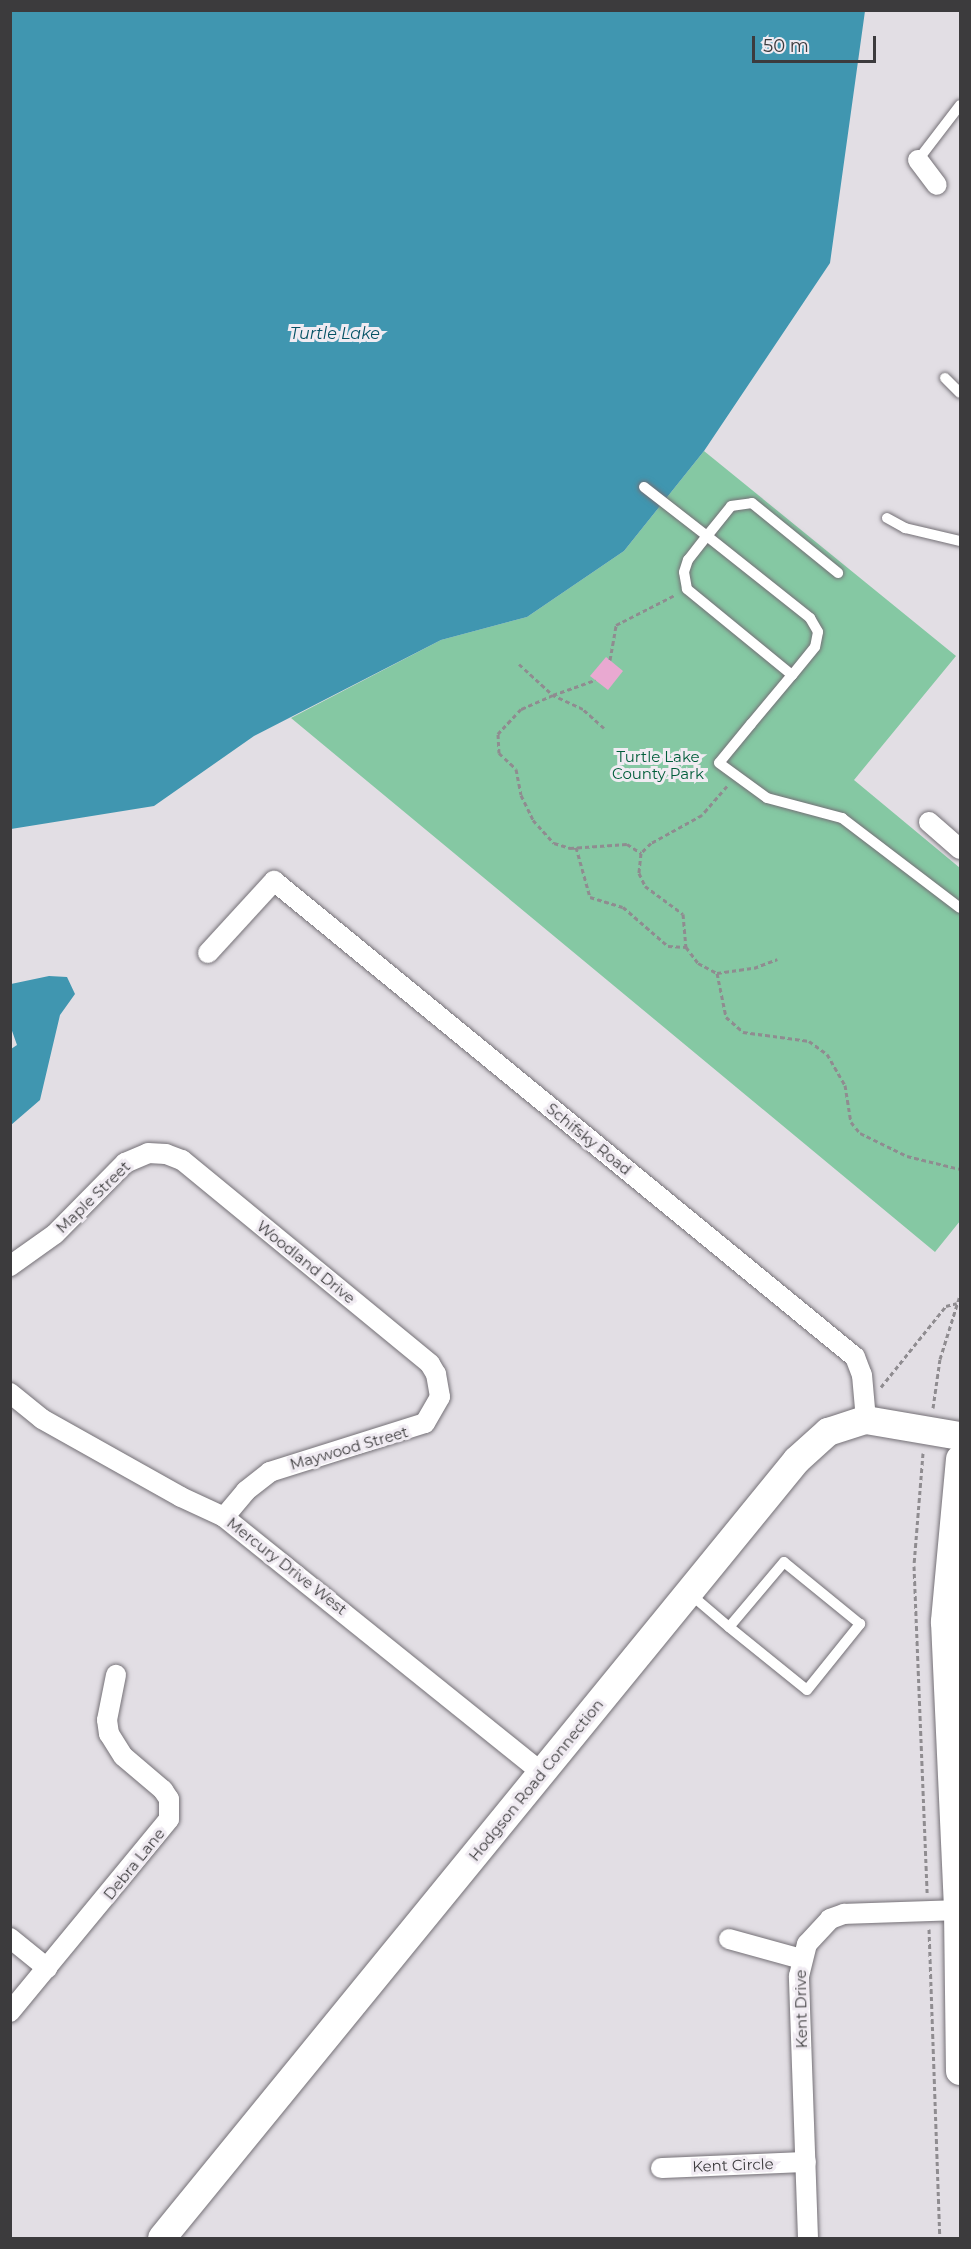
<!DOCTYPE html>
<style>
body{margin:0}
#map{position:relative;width:971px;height:2249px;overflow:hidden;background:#e2dee4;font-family:Montserrat,sans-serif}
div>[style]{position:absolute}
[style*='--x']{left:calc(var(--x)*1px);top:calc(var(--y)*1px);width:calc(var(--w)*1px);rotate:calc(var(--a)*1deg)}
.green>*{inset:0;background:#85c8a3}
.water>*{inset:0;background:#4096b0}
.building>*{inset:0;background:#e9a9d1}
.path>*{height:3px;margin-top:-1.5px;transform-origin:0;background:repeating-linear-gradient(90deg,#8f8c90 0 4.5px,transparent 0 7.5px)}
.roads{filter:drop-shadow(0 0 2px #747076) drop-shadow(0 0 2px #747076)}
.lane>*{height:10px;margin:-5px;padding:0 5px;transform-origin:5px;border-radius:5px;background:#fff}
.street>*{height:20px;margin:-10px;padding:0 10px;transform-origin:10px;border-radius:10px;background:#fff}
.secondary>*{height:28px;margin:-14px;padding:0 14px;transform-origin:14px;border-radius:14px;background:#fff}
span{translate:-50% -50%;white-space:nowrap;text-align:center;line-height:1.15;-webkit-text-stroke:6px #f0ebf2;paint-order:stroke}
.park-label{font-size:15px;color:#005d3a}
.street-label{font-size:15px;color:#3c3b3d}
.water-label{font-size:16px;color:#045164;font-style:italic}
.frame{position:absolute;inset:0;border:12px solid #3c3b3d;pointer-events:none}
.scale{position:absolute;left:752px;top:36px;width:124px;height:27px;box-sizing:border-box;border:3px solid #3c3b3d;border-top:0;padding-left:8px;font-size:18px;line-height:21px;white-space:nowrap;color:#3c3b3d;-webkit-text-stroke:4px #f0ebf2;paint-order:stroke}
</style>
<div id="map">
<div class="green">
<i style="clip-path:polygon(704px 451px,956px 656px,854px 780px,960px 868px,960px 1221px,935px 1252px,291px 718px,441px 640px,527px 617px,624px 551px)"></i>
</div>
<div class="water">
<i style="clip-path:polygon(11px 11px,865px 11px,830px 263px,704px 451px,624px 551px,527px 617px,441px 640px,254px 736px,154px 806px,11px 829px)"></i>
<i style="clip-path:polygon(49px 976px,67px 977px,75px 994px,60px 1015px,40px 1100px,11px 1125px,11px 1049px,17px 1045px,11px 1028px,11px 984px)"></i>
</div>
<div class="building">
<i style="clip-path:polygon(606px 657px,623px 671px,608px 690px,590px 676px)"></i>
</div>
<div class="path">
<i style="--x:610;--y:660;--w:36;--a:-80"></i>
<i style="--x:616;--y:625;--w:66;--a:-27"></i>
<i style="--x:519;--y:664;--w:46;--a:42.4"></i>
<i style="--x:553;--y:695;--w:45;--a:-19.7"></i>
<i style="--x:604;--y:728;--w:28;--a:-138"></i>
<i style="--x:583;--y:709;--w:33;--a:-155"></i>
<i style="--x:553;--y:695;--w:35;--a:156"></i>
<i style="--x:521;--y:709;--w:34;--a:133"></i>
<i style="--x:498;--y:734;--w:19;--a:87"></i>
<i style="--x:499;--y:753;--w:23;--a:43"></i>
<i style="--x:516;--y:769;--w:26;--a:79"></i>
<i style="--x:521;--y:795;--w:28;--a:64"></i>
<i style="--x:533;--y:820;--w:31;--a:48"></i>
<i style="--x:554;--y:843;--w:17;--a:17"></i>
<i style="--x:570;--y:848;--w:57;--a:-4"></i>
<i style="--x:627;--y:844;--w:17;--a:33"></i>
<i style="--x:727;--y:786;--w:38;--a:131"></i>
<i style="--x:702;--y:815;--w:58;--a:151.2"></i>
<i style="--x:651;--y:843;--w:14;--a:135"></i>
<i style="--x:641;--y:853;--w:20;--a:96"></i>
<i style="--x:639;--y:873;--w:14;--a:65"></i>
<i style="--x:645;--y:886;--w:47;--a:36.4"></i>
<i style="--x:683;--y:914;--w:33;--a:85"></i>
<i style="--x:686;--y:947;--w:20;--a:53"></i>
<i style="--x:698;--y:963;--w:21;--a:28"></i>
<i style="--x:717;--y:973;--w:45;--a:78.4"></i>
<i style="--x:726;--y:1017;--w:23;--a:41"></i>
<i style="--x:743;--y:1032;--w:67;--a:7.8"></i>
<i style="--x:809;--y:1041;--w:22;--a:36"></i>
<i style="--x:827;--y:1054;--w:36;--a:60"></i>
<i style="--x:845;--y:1085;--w:37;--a:81"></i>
<i style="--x:851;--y:1122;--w:14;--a:51"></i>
<i style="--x:860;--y:1133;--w:52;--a:26.1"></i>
<i style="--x:907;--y:1156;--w:55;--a:13.8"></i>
<i style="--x:576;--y:847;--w:52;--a:74.4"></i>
<i style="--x:590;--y:897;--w:34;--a:17"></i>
<i style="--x:623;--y:907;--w:60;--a:40.9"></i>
<i style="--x:668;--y:946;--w:18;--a:3"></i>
<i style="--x:717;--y:973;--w:37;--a:-8"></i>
<i style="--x:754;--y:968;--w:25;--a:-21"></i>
<i style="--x:881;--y:1387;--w:104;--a:-51.3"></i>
<i style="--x:946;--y:1306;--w:11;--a:-15"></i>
<i style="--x:933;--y:1408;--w:49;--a:-81.9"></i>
<i style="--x:940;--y:1359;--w:67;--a:-72.6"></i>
<i style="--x:923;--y:1453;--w:113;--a:94.6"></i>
<i style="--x:914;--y:1566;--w:329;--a:87.7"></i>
<i style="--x:929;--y:1929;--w:309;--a:88"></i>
</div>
<div class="roads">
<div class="lane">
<i style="--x:918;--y:160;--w:69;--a:-52.6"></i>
<i style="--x:945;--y:378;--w:21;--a:45"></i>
<i style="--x:644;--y:487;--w:80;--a:37.9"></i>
<i style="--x:707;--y:536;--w:38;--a:-51"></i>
<i style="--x:731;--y:506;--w:21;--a:-8"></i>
<i style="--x:752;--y:503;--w:111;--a:39.1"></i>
<i style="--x:887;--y:518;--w:21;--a:29"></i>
<i style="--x:905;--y:528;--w:57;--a:13.3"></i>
<i style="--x:792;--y:675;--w:136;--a:-140.7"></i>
<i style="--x:687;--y:589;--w:17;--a:-100"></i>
<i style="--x:684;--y:572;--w:13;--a:-72"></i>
<i style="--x:688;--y:560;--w:31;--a:-52"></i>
<i style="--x:707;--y:536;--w:132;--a:38.5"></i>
<i style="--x:810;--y:618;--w:16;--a:60"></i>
<i style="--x:818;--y:632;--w:15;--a:101"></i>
<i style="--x:815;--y:647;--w:36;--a:129"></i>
<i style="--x:792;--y:675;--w:64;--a:129.9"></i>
<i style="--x:751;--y:724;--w:50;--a:129.4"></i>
<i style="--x:719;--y:763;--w:59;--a:36.1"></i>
<i style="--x:767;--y:798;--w:78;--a:14.9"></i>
<i style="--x:842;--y:818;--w:148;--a:37.3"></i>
<i style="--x:689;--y:1593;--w:52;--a:40.4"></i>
<i style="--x:729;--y:1627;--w:100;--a:38.9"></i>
<i style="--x:807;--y:1690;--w:85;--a:-51.2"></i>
<i style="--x:860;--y:1624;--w:98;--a:-140.8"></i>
<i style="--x:784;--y:1562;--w:85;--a:130.2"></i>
</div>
<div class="street">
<i style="--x:918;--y:160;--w:31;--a:53"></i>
<i style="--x:929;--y:822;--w:41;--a:41.1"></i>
<i style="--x:208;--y:953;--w:98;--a:-47.5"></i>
<i style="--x:274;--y:881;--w:751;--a:39.33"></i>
<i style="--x:855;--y:1357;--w:19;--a:69"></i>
<i style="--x:862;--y:1375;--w:45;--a:84.9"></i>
<i style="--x:10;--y:1266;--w:55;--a:-35.4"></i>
<i style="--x:55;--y:1234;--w:100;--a:-45.4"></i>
<i style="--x:125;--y:1163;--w:25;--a:-23"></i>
<i style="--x:148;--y:1153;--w:18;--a:3"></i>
<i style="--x:166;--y:1154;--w:17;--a:21"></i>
<i style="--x:182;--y:1160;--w:321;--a:39.4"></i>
<i style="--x:430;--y:1364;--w:12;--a:59"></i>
<i style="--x:436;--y:1374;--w:23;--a:80"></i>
<i style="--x:440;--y:1397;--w:30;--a:120"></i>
<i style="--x:425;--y:1423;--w:163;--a:162.5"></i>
<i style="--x:270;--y:1472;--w:31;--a:142"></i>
<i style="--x:246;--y:1491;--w:34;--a:130"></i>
<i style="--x:10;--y:1393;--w:41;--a:39.1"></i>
<i style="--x:42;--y:1419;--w:159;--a:29.3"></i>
<i style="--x:181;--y:1497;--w:47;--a:24.9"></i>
<i style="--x:224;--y:1517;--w:408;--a:38.8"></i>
<i style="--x:10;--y:1938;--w:48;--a:39"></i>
<i style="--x:729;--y:1939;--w:75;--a:15.5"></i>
<i style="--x:10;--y:2012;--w:250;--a:-50.5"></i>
<i style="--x:169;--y:1819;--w:20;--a:-90"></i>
<i style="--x:169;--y:1799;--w:11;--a:-124"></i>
<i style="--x:163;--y:1790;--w:52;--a:-139.6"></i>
<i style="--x:123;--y:1756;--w:26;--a:-122"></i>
<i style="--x:109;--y:1734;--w:14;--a:-98"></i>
<i style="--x:107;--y:1720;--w:46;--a:-78.7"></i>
<i style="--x:661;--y:2168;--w:145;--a:-2.4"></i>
<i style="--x:808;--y:2238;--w:262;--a:-92"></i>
<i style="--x:799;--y:1976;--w:33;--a:-76"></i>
<i style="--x:807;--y:1944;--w:34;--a:-47"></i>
<i style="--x:830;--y:1919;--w:15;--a:-20"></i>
<i style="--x:844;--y:1914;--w:114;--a:-2"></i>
</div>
<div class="secondary">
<i style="--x:960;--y:1459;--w:164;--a:95.3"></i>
<i style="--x:945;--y:1622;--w:288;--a:87.4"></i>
<i style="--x:958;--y:1910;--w:161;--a:89.3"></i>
<i style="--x:162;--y:2238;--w:1004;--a:-50.78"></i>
<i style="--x:797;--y:1460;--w:42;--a:-42.1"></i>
<i style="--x:828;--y:1432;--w:40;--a:-18"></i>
<i style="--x:866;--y:1420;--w:95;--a:9.7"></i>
</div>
</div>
<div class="park-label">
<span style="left:658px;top:765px">Turtle Lake<br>County Park</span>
</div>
<div class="street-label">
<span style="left:589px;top:1139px;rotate:39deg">Schifsky Road</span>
<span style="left:93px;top:1197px;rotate:-44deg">Maple Street</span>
<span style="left:306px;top:1262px;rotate:39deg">Woodland Drive</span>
<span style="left:349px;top:1448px;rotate:-16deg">Maywood Street</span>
<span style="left:287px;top:1566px;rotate:38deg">Mercury Drive West</span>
<span style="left:536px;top:1780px;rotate:-51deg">Hodgson Road Connection</span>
<span style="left:134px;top:1864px;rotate:-51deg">Debra Lane</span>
<span style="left:801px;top:2009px;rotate:-91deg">Kent Drive</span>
<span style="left:733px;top:2165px;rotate:-2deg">Kent Circle</span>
</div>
<div class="water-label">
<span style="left:335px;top:334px">Turtle Lake</span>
</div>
<div class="frame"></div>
<div class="scale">50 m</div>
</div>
